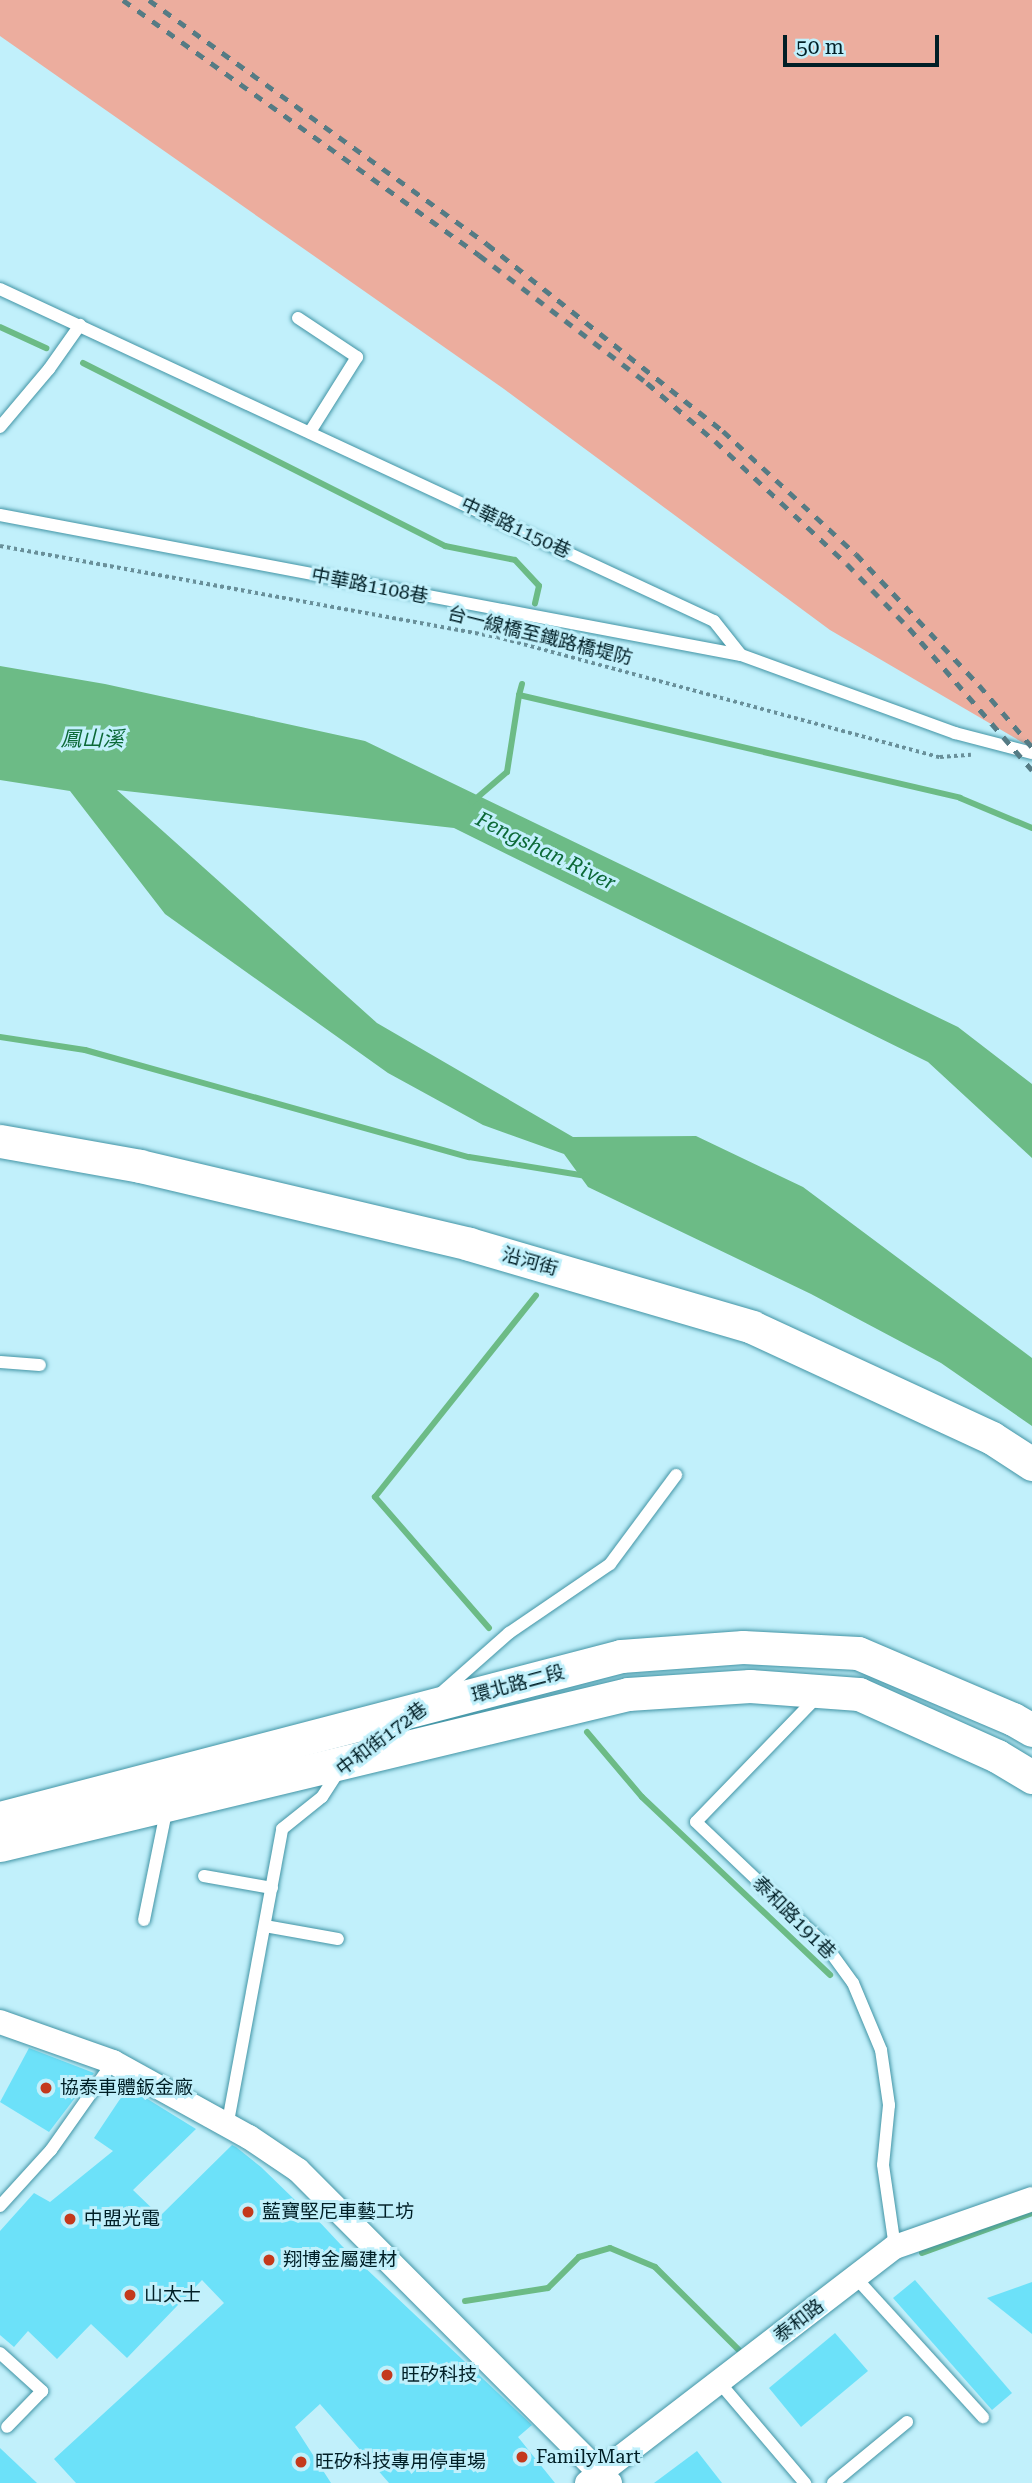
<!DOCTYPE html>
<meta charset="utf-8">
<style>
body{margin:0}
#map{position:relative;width:1032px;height:2483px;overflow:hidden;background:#c1f0fb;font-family:"Roboto Serif","Noto Sans TC",serif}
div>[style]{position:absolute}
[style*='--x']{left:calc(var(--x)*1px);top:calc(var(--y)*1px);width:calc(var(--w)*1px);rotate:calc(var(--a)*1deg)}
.green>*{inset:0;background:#ecad9e}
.water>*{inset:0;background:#6cbb86}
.stream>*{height:6px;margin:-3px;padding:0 3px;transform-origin:3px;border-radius:3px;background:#6cbb86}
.building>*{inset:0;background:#6ce1f9}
.path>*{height:3.5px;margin-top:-1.75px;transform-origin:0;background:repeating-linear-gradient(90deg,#69909a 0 3.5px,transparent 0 7px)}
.roads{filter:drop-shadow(0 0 2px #4294a5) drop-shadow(0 0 2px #4294a5)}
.lane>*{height:12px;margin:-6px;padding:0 6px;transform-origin:6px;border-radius:6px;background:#fff}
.street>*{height:24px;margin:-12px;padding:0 12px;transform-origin:12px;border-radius:12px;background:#fff}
.secondary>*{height:33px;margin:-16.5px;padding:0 16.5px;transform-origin:16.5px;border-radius:16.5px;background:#fff}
.rail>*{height:5px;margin-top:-2.5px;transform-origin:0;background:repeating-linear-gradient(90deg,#557b84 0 9px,transparent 0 18px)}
.dots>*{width:19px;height:19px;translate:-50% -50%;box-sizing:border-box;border:4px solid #c1f0fb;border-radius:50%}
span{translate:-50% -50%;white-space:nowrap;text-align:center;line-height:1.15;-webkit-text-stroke:6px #c1f0fb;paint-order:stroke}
.street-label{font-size:19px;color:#001f26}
.poi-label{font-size:19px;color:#001f26}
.left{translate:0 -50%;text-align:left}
.water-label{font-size:21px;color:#0c6938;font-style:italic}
.scale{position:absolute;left:783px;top:35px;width:156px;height:32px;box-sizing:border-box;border:4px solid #001f26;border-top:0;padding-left:9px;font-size:21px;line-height:24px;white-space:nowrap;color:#001f26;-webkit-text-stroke:5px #c1f0fb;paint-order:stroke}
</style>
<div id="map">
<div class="green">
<i style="clip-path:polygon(0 0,1032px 0,1032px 748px,830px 630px,504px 389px,0 36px)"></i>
</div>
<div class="water">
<i style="clip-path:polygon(0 666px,105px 684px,365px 741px,958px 1027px,1032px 1084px,1032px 1158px,928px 1062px,454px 828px,117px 790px,377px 1023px,573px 1137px,696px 1136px,803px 1187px,1032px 1358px,1032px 1426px,941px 1363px,811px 1294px,588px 1187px,564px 1154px,483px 1125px,388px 1073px,165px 914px,70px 791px,0 780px)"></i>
</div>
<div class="stream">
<i style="--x:0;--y:327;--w:51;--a:24.5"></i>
<i style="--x:83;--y:363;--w:406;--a:26.8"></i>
<i style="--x:445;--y:546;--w:71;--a:11.3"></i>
<i style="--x:515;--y:560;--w:35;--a:47"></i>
<i style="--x:539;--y:586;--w:18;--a:103"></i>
<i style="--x:522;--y:684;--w:11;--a:105"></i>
<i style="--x:519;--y:695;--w:453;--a:13.1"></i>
<i style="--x:960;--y:798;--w:78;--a:22.6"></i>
<i style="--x:472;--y:802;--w:46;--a:-40.6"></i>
<i style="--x:507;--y:772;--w:78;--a:-81.1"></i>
<i style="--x:0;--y:1037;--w:86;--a:8.7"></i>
<i style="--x:85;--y:1050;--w:399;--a:15.6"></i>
<i style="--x:469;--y:1157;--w:119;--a:9.2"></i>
<i style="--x:489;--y:1628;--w:174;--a:-131"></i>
<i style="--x:375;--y:1497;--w:258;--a:-51.4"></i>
<i style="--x:587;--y:1732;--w:85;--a:49.8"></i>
<i style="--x:642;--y:1797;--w:259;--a:43.4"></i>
<i style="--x:922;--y:2253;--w:117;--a:-20"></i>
<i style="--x:465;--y:2301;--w:84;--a:-8.9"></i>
<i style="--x:548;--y:2288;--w:44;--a:-45"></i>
<i style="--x:579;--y:2257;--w:32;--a:-16"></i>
<i style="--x:610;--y:2248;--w:49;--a:22.9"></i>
<i style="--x:655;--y:2267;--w:118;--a:44.7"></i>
</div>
<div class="building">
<i style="clip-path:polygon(29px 2048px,94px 2073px,49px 2132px,0 2102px)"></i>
<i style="clip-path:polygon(128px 2087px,196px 2129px,133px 2190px,160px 2216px,232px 2145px,236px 2147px,261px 2167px,297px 2202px,299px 2200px,342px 2246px,532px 2425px,518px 2437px,555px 2483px,389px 2483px,320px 2404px,295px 2427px,331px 2483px,76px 2483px,54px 2459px,224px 2303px,202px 2280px,127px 2358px,91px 2324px,57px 2359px,28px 2331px,14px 2347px,0 2335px,0 2231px,34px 2193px,50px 2202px,113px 2151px,94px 2138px)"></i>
<i style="clip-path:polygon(915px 2280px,1012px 2393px,992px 2410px,893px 2298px)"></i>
<i style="clip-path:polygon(1032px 2282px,1032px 2334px,987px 2298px)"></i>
<i style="clip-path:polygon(835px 2333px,868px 2371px,801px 2427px,769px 2388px)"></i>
<i style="clip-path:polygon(0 2448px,37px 2483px,0 2483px)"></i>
<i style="clip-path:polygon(697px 2451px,722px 2483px,654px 2483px)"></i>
</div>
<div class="path">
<i style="--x:0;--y:546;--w:505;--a:10.38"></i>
<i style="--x:497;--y:637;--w:459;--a:15.2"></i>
<i style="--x:940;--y:757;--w:31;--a:-4"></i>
</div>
<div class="roads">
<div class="lane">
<i style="--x:0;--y:289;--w:787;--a:24.94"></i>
<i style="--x:714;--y:621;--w:43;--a:51.5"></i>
<i style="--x:298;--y:318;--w:71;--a:33.5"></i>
<i style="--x:357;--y:357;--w:89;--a:122.1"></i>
<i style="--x:0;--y:427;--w:76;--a:-49.8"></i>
<i style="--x:49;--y:369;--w:54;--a:-54.8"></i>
<i style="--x:0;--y:515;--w:754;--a:10.7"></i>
<i style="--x:741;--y:655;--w:228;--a:20"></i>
<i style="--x:955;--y:733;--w:80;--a:14.6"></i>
<i style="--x:0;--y:1362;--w:40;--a:4.3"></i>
<i style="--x:441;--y:1693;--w:91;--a:-41.4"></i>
<i style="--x:509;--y:1633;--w:122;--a:-34.3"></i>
<i style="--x:610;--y:1564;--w:111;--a:-53.4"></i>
<i style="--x:818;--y:1696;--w:175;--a:134.1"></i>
<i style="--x:696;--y:1822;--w:180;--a:43.6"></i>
<i style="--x:826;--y:1946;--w:46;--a:53.9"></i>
<i style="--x:853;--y:1983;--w:73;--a:67.3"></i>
<i style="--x:881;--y:2050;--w:56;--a:81.7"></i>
<i style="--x:889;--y:2105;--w:60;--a:95.7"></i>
<i style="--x:883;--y:2165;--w:83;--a:81.7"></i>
<i style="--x:204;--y:1876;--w:69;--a:10"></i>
<i style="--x:144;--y:1920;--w:115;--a:-78.5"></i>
<i style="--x:265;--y:1926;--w:74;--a:10.1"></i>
<i style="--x:227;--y:2127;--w:303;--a:-79.5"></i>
<i style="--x:282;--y:1829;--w:51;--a:-38.7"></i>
<i style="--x:322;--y:1797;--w:30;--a:-57"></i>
<i style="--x:0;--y:2206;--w:76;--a:-47.7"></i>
<i style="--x:51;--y:2150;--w:108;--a:-54.8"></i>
<i style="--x:855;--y:2277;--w:190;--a:47.6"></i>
<i style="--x:0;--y:2353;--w:57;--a:42.1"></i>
<i style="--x:42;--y:2391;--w:50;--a:134.2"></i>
<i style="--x:719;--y:2382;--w:133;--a:49.6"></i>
<i style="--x:833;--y:2483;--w:96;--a:-39.5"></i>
</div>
<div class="street">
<i style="--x:0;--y:2022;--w:120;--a:19.5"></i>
<i style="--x:113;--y:2062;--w:155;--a:28.9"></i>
<i style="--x:249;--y:2137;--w:59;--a:34"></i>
<i style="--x:298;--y:2170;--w:442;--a:45.1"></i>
<i style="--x:587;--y:2483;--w:388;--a:-37.5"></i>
<i style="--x:895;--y:2247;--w:145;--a:-19.3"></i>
</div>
<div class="secondary">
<i style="--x:0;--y:1141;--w:142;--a:10.1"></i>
<i style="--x:140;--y:1166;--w:338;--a:13.3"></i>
<i style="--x:469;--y:1244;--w:295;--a:16.3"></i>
<i style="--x:752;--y:1327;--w:264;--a:24.8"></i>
<i style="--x:992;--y:1438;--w:48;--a:33"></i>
<i style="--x:0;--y:1818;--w:642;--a:-14.62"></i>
<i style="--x:621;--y:1656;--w:122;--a:-4.2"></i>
<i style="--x:743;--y:1647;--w:115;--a:3"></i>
<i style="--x:858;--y:1653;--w:168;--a:23.1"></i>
<i style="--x:1013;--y:1719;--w:22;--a:30"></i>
<i style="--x:0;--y:1845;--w:646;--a:-13.52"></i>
<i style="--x:628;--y:1694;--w:122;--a:-3.8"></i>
<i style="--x:750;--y:1686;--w:109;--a:4.2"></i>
<i style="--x:859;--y:1694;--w:151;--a:24.2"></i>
<i style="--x:997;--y:1756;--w:41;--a:31"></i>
</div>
</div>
<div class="rail">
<i style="--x:123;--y:0;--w:438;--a:35.6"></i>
<i style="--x:479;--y:255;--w:211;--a:37.3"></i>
<i style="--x:647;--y:383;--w:89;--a:40.5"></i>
<i style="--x:715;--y:441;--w:180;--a:43"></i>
<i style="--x:847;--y:564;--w:89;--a:45.9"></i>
<i style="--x:909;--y:628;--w:188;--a:49.1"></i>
<i style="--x:149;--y:0;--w:417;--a:35.8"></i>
<i style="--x:487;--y:244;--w:301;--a:38.4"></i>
<i style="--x:723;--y:431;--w:181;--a:42.8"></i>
<i style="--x:856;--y:554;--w:180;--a:46.8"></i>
<i style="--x:979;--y:685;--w:82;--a:49.5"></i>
</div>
<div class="dots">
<i style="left:46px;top:2088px;background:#c4391c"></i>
<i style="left:248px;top:2212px;background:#c4391c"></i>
<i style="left:70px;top:2219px;background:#c4391c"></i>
<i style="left:269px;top:2260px;background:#c4391c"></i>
<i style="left:130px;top:2295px;background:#c4391c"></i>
<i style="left:387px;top:2375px;background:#c4391c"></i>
<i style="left:522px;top:2457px;background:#c4391c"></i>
<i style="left:301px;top:2462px;background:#c4391c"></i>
</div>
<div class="street-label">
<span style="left:516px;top:528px;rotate:25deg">中華路1150巷</span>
<span style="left:370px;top:586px;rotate:11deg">中華路1108巷</span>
<span style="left:540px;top:636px;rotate:14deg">台一線橋至鐵路橋堤防</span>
<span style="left:530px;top:1262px;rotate:16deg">沿河街</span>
<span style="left:518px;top:1684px;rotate:-15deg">環北路二段</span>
<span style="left:382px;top:1739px;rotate:-37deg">中和街172巷</span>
<span style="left:794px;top:1918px;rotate:45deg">泰和路191巷</span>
<span style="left:799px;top:2321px;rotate:-38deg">泰和路</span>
</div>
<div class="poi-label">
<span class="left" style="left:60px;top:2088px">協泰車體鈑金廠</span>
<span class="left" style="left:262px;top:2212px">藍寶堅尼車藝工坊</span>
<span class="left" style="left:84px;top:2219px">中盟光電</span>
<span class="left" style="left:283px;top:2260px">翔博金屬建材</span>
<span class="left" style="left:144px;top:2295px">山太士</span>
<span class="left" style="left:401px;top:2375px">旺矽科技</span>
<span class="left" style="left:536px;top:2457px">FamilyMart</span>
<span class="left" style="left:315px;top:2462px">旺矽科技專用停車場</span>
</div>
<div class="water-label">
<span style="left:92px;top:739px">鳳山溪</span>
<span style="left:546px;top:851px;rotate:26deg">Fengshan River</span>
</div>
<div class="scale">50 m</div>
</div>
